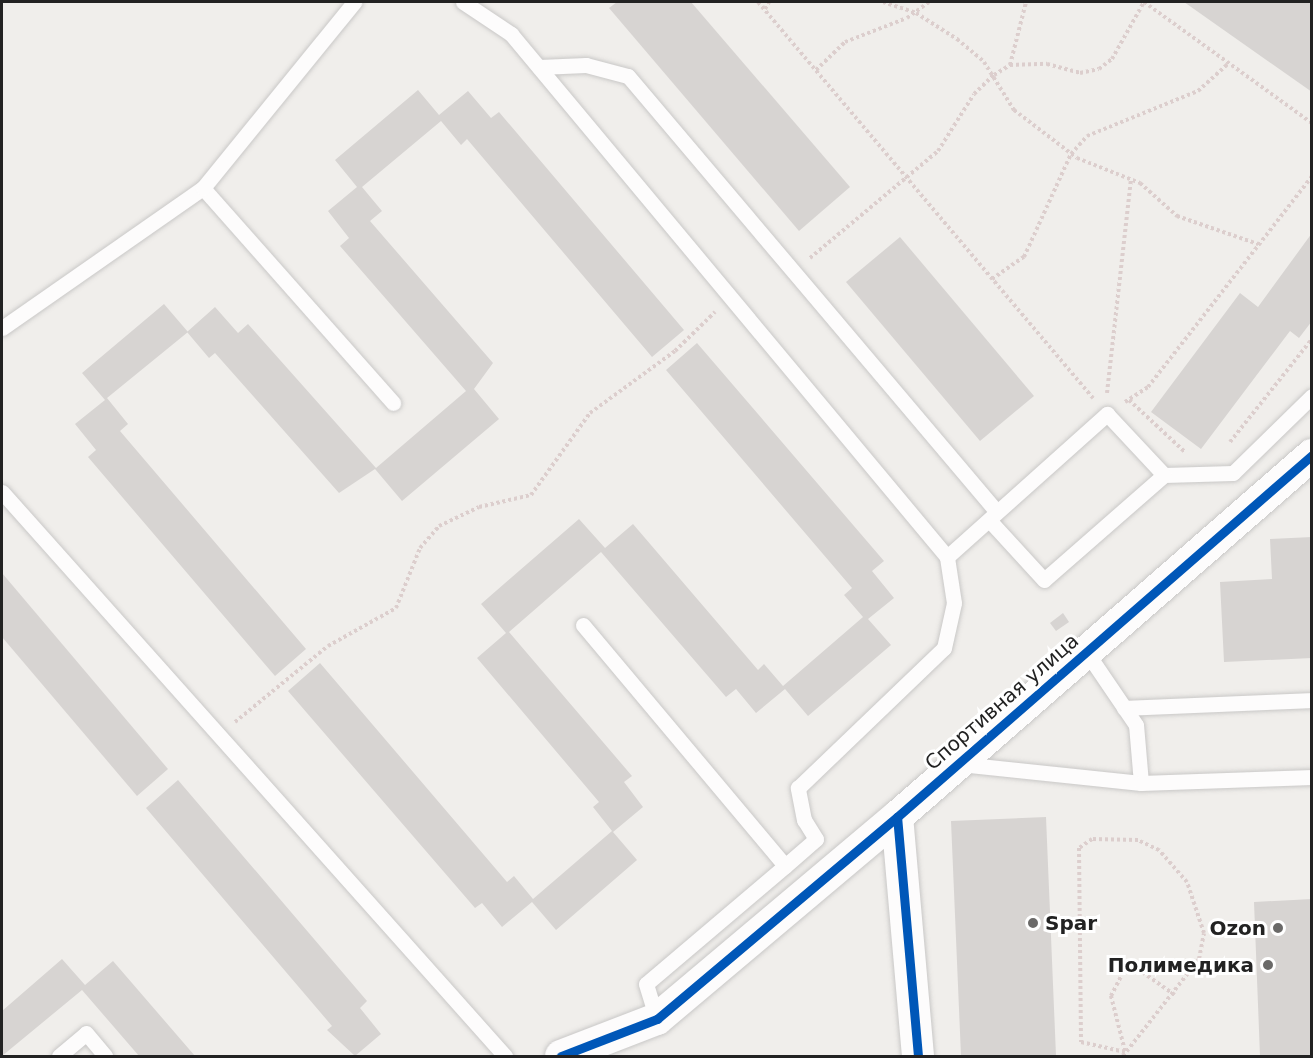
<!DOCTYPE html>
<meta charset="utf-8">
<style>
body{margin:0}
#map{position:relative;width:1313px;height:1058px;overflow:hidden;background:#f0eeeb;font-family:"DejaVu Sans",sans-serif}
div>[style]{position:absolute}
[style*='--x']{left:calc(var(--x)*1px);top:calc(var(--y)*1px);width:calc(var(--w)*1px);rotate:calc(var(--a)*1deg)}
.building>*{inset:0;background:#d7d4d2}
.path>*{height:4px;margin-top:-2px;transform-origin:0;background:repeating-linear-gradient(90deg,#dccecd 0 3px,transparent 0 6px)}
.roads{filter:drop-shadow(0 0 2px #c9c8c7) drop-shadow(0 0 2px #c9c8c7)}
.service>*{height:15px;margin:-7.5px;padding:0 7.5px;transform-origin:7.5px;border-radius:7.5px;background:#fdfcfc}
.minor>*{height:32px;margin:-16px;padding:0 16px;transform-origin:16px;border-radius:16px;background:#fdfcfc}
.cycleway>*{height:9px;margin:-4.5px;padding:0 4.5px;transform-origin:4.5px;border-radius:4.5px;background:#0057b8}
.dots>*{width:16px;height:16px;translate:-50% -50%;box-sizing:border-box;border:3px solid #fff;border-radius:50%}
span{translate:-50% -50%;white-space:nowrap;text-align:center;line-height:1.15;-webkit-text-stroke:6px #fff;paint-order:stroke}
.street-label{font-size:20px;color:#222}
.poi-label{font-size:20px;color:#222;font-weight:700}
.left{translate:0 -50%;text-align:left}
.right{translate:-100% -50%;text-align:right}
.frame{position:absolute;inset:0;border:3px solid #222;pointer-events:none}
</style>
<div id="map">
<div class="building">
<i style="clip-path:polygon(617px 2px,691px 2px,850px 187px,799px 231px,609px 8px)"></i>
<i style="clip-path:polygon(1184px 2px,1312px 2px,1312px 92px)"></i>
<i style="clip-path:polygon(418px 90px,439px 115px,468px 91px,491px 118px,499px 112px,684px 330px,652px 357px,467px 139px,461px 145px,441px 121px,362px 187px,382px 211px,370px 221px,493px 363px,474px 389px,499px 419px,402px 501px,375px 469px,339px 493px,215px 353px,209px 358px,187px 332px,215px 307px,238px 333px,248px 324px,376px 468px,466px 391px,340px 246px,349px 238px,328px 211px,357px 187px,335px 160px)"></i>
<i style="clip-path:polygon(1312px 233px,1312px 321px,1299px 338px,1290px 331px,1201px 449px,1151px 412px,1240px 293px,1258px 307px)"></i>
<i style="clip-path:polygon(900px 237px,1034px 396px,980px 441px,846px 282px)"></i>
<i style="clip-path:polygon(164px 304px,188px 332px,107px 398px,128px 424px,120px 431px,306px 649px,275px 676px,88px 457px,96px 450px,75px 424px,105px 400px,82px 373px)"></i>
<i style="clip-path:polygon(697px 343px,884px 561px,872px 571px,894px 598px,868px 619px,891px 645px,808px 716px,785px 689px,756px 713px,736px 689px,726px 697px,601px 552px,509px 632px,632px 776px,624px 782px,643px 807px,613px 832px,637px 860px,556px 930px,532px 902px,502px 927px,482px 903px,475px 908px,288px 691px,320px 663px,507px 882px,514px 876px,533px 899px,612px 831px,593px 807px,599px 802px,477px 658px,506px 633px,481px 604px,579px 519px,605px 548px,633px 524px,758px 670px,764px 664px,783px 686px,863px 617px,844px 595px,852px 588px,666px 370px)"></i>
<i style="clip-path:polygon(1312px 537px,1312px 658px,1224px 662px,1220px 582px,1272px 579px,1270px 539px)"></i>
<i style="clip-path:polygon(2px 573px,168px 769px,137px 796px,2px 637px)"></i>
<i style="clip-path:polygon(1063px 613px,1069px 622px,1056px 631px,1050px 623px)"></i>
<i style="clip-path:polygon(178px 780px,367px 1001px,360px 1008px,381px 1034px,355px 1056px,327px 1030px,332px 1026px,146px 808px)"></i>
<i style="clip-path:polygon(1046px 817px,1056px 1056px,961px 1056px,951px 821px)"></i>
<i style="clip-path:polygon(1312px 899px,1312px 1056px,1260px 1056px,1254px 902px)"></i>
<i style="clip-path:polygon(62px 959px,85px 985px,113px 961px,195px 1056px,139px 1056px,82px 990px,2px 1056px,2px 1011px)"></i>
</div>
<div class="path">
<i style="--x:758;--y:2;--w:519;--a:49.77"></i>
<i style="--x:883;--y:2;--w:35;--a:18"></i>
<i style="--x:916;--y:13;--w:49;--a:32.4"></i>
<i style="--x:957;--y:39;--w:35;--a:40"></i>
<i style="--x:984;--y:62;--w:57;--a:58"></i>
<i style="--x:1014;--y:110;--w:79;--a:37.3"></i>
<i style="--x:1077;--y:158;--w:68;--a:21.6"></i>
<i style="--x:1140;--y:183;--w:50;--a:41.7"></i>
<i style="--x:1177;--y:216;--w:86;--a:19.1"></i>
<i style="--x:1144;--y:2;--w:207;--a:35.8"></i>
<i style="--x:765;--y:9;--w:8;--a:-60"></i>
<i style="--x:1010;--y:65;--w:65;--a:-75.7"></i>
<i style="--x:816;--y:70;--w:40;--a:-44"></i>
<i style="--x:845;--y:42;--w:66;--a:-21.2"></i>
<i style="--x:907;--y:18;--w:27;--a:-36"></i>
<i style="--x:810;--y:258;--w:167;--a:-39.9"></i>
<i style="--x:938;--y:151;--w:67;--a:-57.7"></i>
<i style="--x:974;--y:94;--w:28;--a:-44"></i>
<i style="--x:994;--y:75;--w:19;--a:-32"></i>
<i style="--x:1010;--y:65;--w:37;--a:-2"></i>
<i style="--x:1047;--y:64;--w:34;--a:15"></i>
<i style="--x:1080;--y:73;--w:19;--a:-12"></i>
<i style="--x:1099;--y:69;--w:16;--a:-38"></i>
<i style="--x:1112;--y:59;--w:65;--a:-60.7"></i>
<i style="--x:992;--y:279;--w:39;--a:-35"></i>
<i style="--x:1024;--y:257;--w:113;--a:-65.5"></i>
<i style="--x:1071;--y:154;--w:24;--a:-48"></i>
<i style="--x:1087;--y:136;--w:120;--a:-22.1"></i>
<i style="--x:1198;--y:91;--w:42;--a:-42.1"></i>
<i style="--x:1107;--y:393;--w:214;--a:-83.6"></i>
<i style="--x:1129;--y:400;--w:76;--a:42.9"></i>
<i style="--x:1125;--y:402;--w:27;--a:-33"></i>
<i style="--x:1148;--y:387;--w:267;--a:-52.1"></i>
<i style="--x:1230;--y:442;--w:132;--a:-51.5"></i>
<i style="--x:235;--y:722;--w:120;--a:-39.3"></i>
<i style="--x:328;--y:646;--w:78;--a:-29.2"></i>
<i style="--x:396;--y:608;--w:65;--a:-68.2"></i>
<i style="--x:420;--y:548;--w:29;--a:-49"></i>
<i style="--x:439;--y:526;--w:44;--a:-25.4"></i>
<i style="--x:479;--y:507;--w:53;--a:-13"></i>
<i style="--x:531;--y:495;--w:101;--a:-54.3"></i>
<i style="--x:590;--y:413;--w:105;--a:-36.1"></i>
<i style="--x:675;--y:351;--w:56;--a:-44.3"></i>
<i style="--x:1125;--y:1051;--w:57;--a:-104.3"></i>
<i style="--x:1111;--y:996;--w:38;--a:-63"></i>
<i style="--x:1128;--y:962;--w:57;--a:35.1"></i>
<i style="--x:1123;--y:1056;--w:123;--a:-51.9"></i>
<i style="--x:1199;--y:959;--w:26;--a:-79"></i>
<i style="--x:1204;--y:933;--w:54;--a:-108.4"></i>
<i style="--x:1187;--y:882;--w:43;--a:-131.2"></i>
<i style="--x:1159;--y:850;--w:23;--a:-155"></i>
<i style="--x:1138;--y:840;--w:46;--a:-178.8"></i>
<i style="--x:1092;--y:839;--w:16;--a:145"></i>
<i style="--x:1079;--y:848;--w:194;--a:89.4"></i>
<i style="--x:1081;--y:1042;--w:45;--a:12.8"></i>
</div>
<div class="roads">
<div class="service">
<i style="--x:463;--y:2;--w:58;--a:33.7"></i>
<i style="--x:511;--y:34;--w:681;--a:50.18"></i>
<i style="--x:539;--y:67;--w:47;--a:-2.4"></i>
<i style="--x:586;--y:65;--w:43;--a:14.7"></i>
<i style="--x:628;--y:76;--w:571;--a:49.76"></i>
<i style="--x:203;--y:188;--w:287;--a:48.5"></i>
<i style="--x:2;--y:328;--w:245;--a:-34.9"></i>
<i style="--x:203;--y:188;--w:240;--a:-50.9"></i>
<i style="--x:1164;--y:475;--w:69;--a:-1.7"></i>
<i style="--x:1233;--y:473;--w:110;--a:-44.3"></i>
<i style="--x:2;--y:492;--w:756;--a:48.27"></i>
<i style="--x:583;--y:625;--w:314;--a:50"></i>
<i style="--x:785;--y:866;--w:182;--a:139.7"></i>
<i style="--x:646;--y:984;--w:37;--a:73"></i>
<i style="--x:1124;--y:708;--w:188;--a:-2.4"></i>
<i style="--x:960;--y:764;--w:182;--a:6"></i>
<i style="--x:1141;--y:783;--w:58;--a:-94.9"></i>
<i style="--x:1136;--y:725;--w:87;--a:-124.2"></i>
<i style="--x:1141;--y:783;--w:171;--a:-2"></i>
<i style="--x:785;--y:866;--w:41;--a:-41.1"></i>
<i style="--x:816;--y:839;--w:22;--a:-122"></i>
<i style="--x:804;--y:820;--w:33;--a:-101"></i>
<i style="--x:798;--y:788;--w:202;--a:-43.8"></i>
<i style="--x:944;--y:648;--w:46;--a:-77.5"></i>
<i style="--x:954;--y:603;--w:47;--a:-98.7"></i>
<i style="--x:947;--y:557;--w:215;--a:-41.8"></i>
<i style="--x:1107;--y:414;--w:83;--a:46.9"></i>
<i style="--x:1164;--y:475;--w:159;--a:138.8"></i>
<i style="--x:1044;--y:580;--w:81;--a:-132.5"></i>
<i style="--x:59;--y:1056;--w:35;--a:-40"></i>
<i style="--x:86;--y:1033;--w:30;--a:50"></i>
</div>
<div class="minor">
<i style="--x:561;--y:1056;--w:103;--a:-21.1"></i>
<i style="--x:657;--y:1019;--w:314;--a:-40.1"></i>
<i style="--x:918;--y:1056;--w:240;--a:-95"></i>
<i style="--x:897;--y:817;--w:551;--a:-41.1"></i>
</div>
</div>
<div class="cycleway">
<i style="--x:561;--y:1056;--w:103;--a:-21.1"></i>
<i style="--x:657;--y:1019;--w:314;--a:-40.1"></i>
<i style="--x:918;--y:1056;--w:240;--a:-95"></i>
<i style="--x:897;--y:817;--w:551;--a:-41.1"></i>
</div>
<div class="dots">
<i style="left:1033px;top:923px;background:#6a6968"></i>
<i style="left:1278px;top:928px;background:#6a6968"></i>
<i style="left:1268px;top:965px;background:#6a6968"></i>
</div>
<div class="street-label">
<span style="left:1002px;top:702px;rotate:-41deg">Спортивная улица</span>
</div>
<div class="poi-label">
<span class="left" style="left:1045px;top:923px">Spar</span>
<span class="right" style="left:1266px;top:928px">Ozon</span>
<span class="right" style="left:1254px;top:965px">Полимедика</span>
</div>
<div class="frame"></div>
</div>
